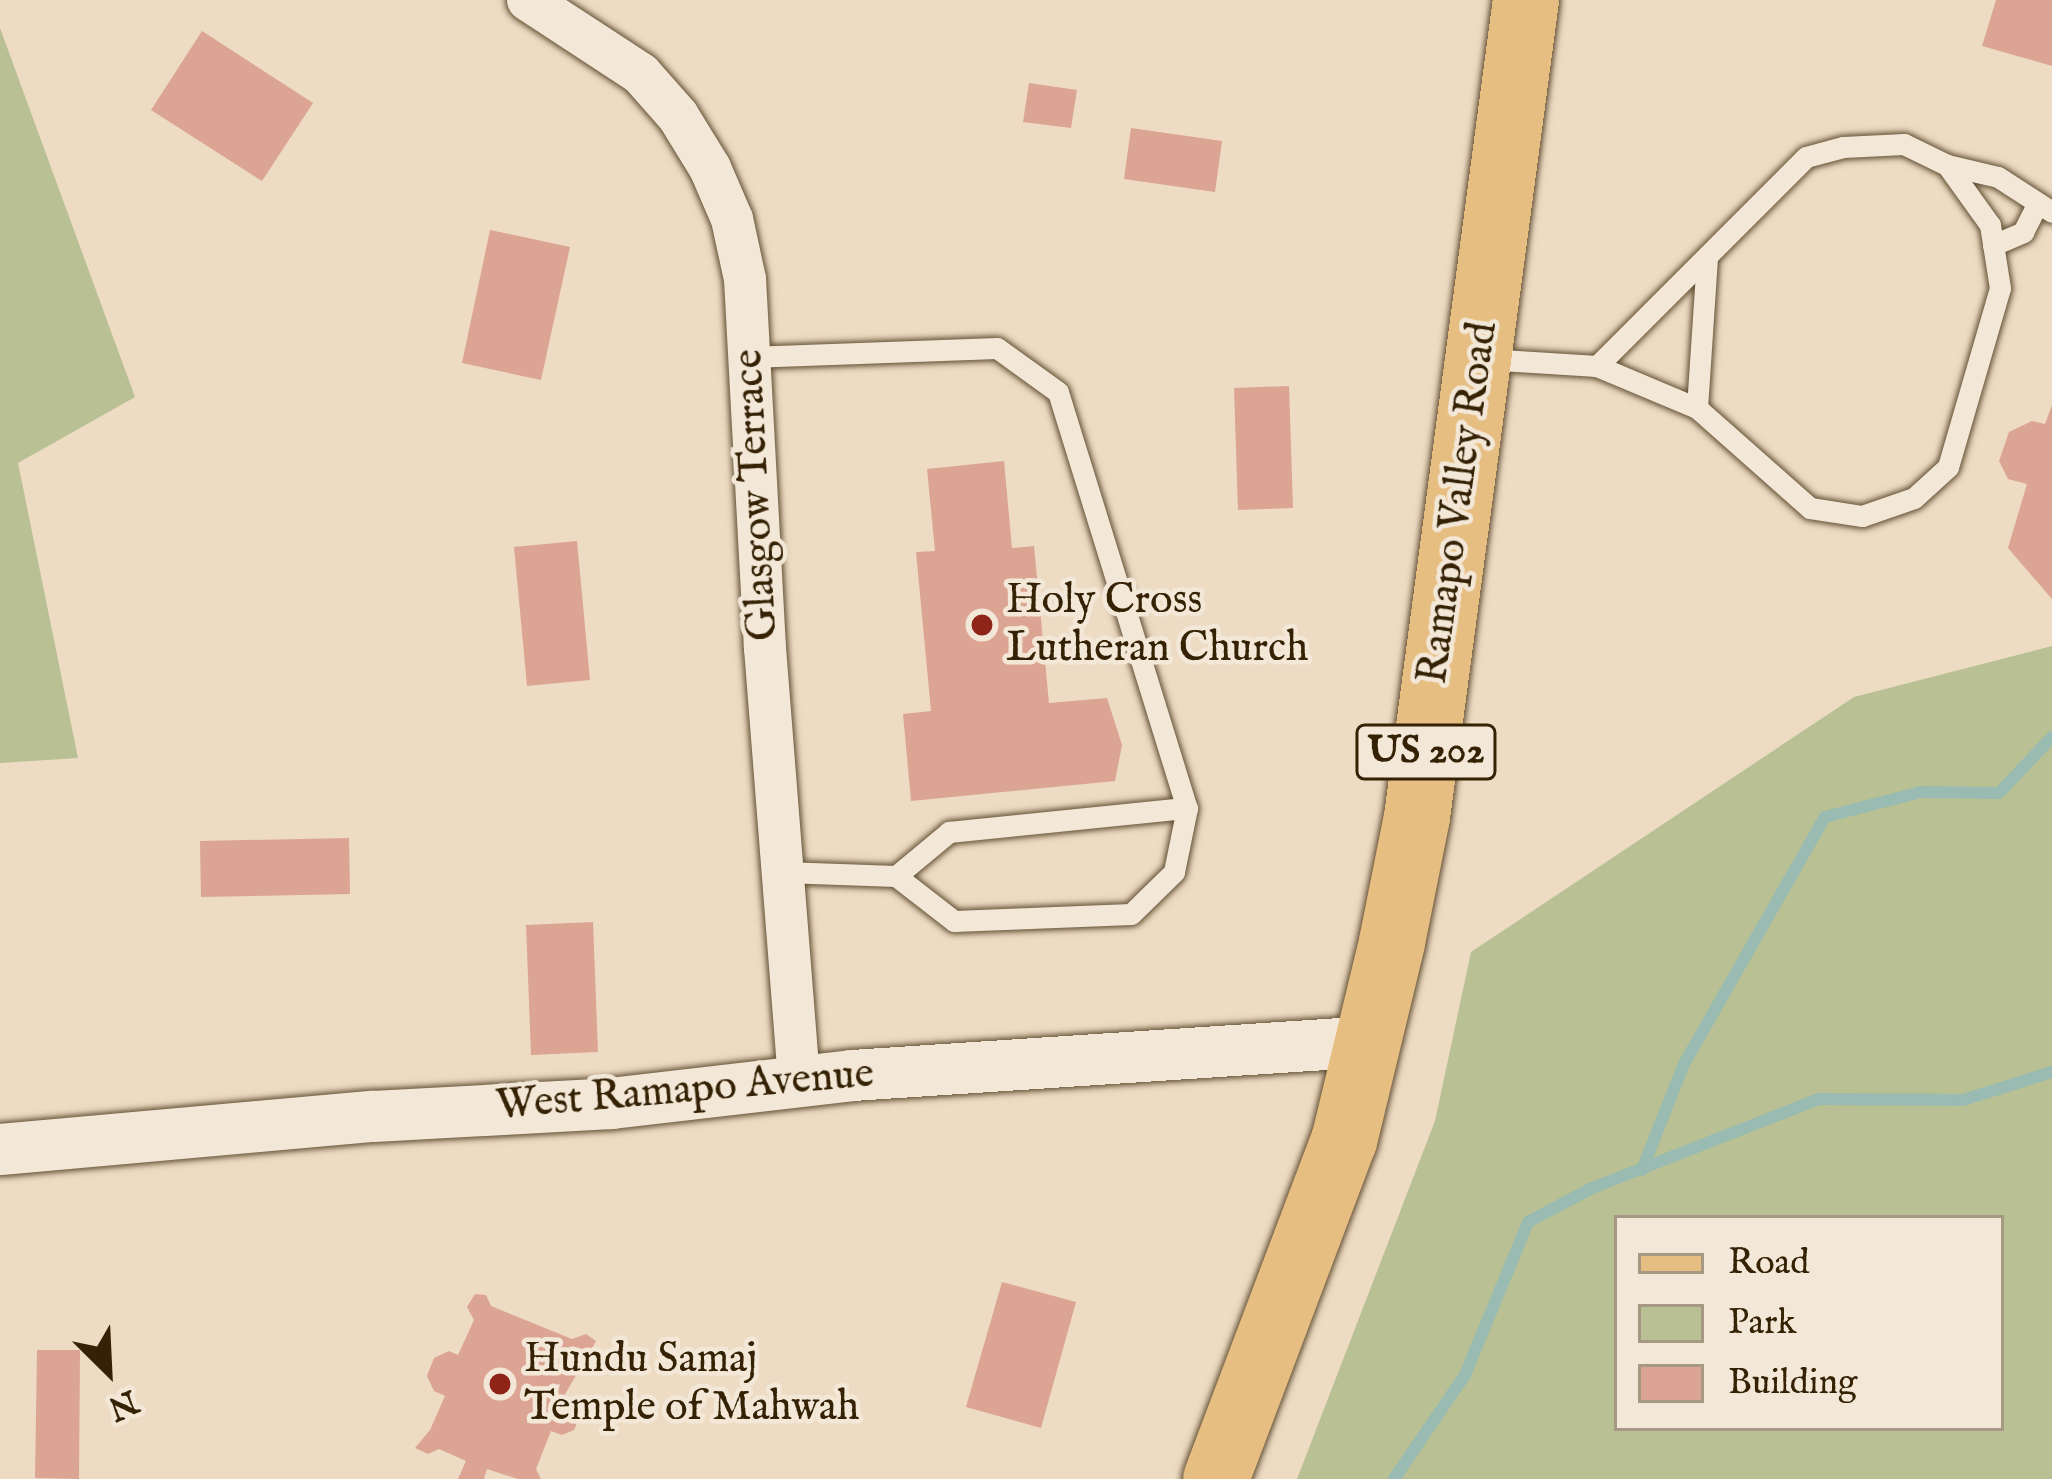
<!DOCTYPE html>
<style>
body{margin:0}
#map{position:relative;width:2052px;height:1479px;overflow:hidden;background:#eddbc3;font-family:"IM FELL English",serif}
div>[style]{position:absolute}
[style*='--x']{left:calc(var(--x)*1px);top:calc(var(--y)*1px);width:calc(var(--w)*1px);rotate:calc(var(--a)*1deg)}
.green>*{inset:0;background:#b8c094}
.stream>*{height:12px;margin:-6px;padding:0 6px;transform-origin:6px;border-radius:6px;background:#99bbb1}
.building>*{inset:0;background:#dca492}
.roads{filter:drop-shadow(0 0 3px #635034) drop-shadow(0 0 3px #635034)}
.service>*{height:21px;margin:-10.5px;padding:0 10.5px;transform-origin:10.5px;border-radius:10.5px;background:#f3e8d8}
.minor>*{height:42px;margin:-21px;padding:0 21px;transform-origin:21px;border-radius:21px;background:#f3e8d8}
.tertiary>*{height:51px;margin:-25.5px;padding:0 25.5px;transform-origin:25.5px;border-radius:25.5px;background:#f3e8d8}
.primary>*{height:66px;margin:-33px;padding:0 33px;transform-origin:33px;border-radius:33px;background:#e6be82}
.dots>*{width:33px;height:33px;translate:-50% -50%;box-sizing:border-box;border:6px solid #f3e8d8;border-radius:50%}
span{translate:-50% -50%;white-space:nowrap;text-align:center;line-height:1.15;-webkit-text-stroke:9px #f3e8d8;paint-order:stroke}
.shield-label span{padding:3px 9px;background:#f3e8d8;border:3px solid;border-radius:9px;-webkit-text-stroke-width:0}
.shield-label{font-size:39px;color:#352104;font-weight:700}
.street-label{font-size:42px;color:#352104}
.poi-label{font-size:42px;color:#352104}
.left{translate:0 -50%;text-align:left}
.legend{position:absolute;left:1614px;top:1215px;width:390px;height:216px;box-sizing:border-box;background:#f3e8d8;border:3px solid #a79883;margin:0;padding:15px 21px;list-style:none;font-size:36px;color:#352104}
.legend li{display:flex;align-items:center;gap:24px;height:60px}
.legend b{width:60px;border:3px solid #a79883}
.north{position:absolute;left:48px;top:1311px;width:120px;height:120px;-webkit-text-stroke:9px #f3e8d8;paint-order:stroke;rotate:156deg;font-size:33px;font-weight:700;line-height:48px;text-align:center;color:#352104}
.north::after{content:'';display:block;margin:auto;width:42px;height:54px;background:#352104;clip-path:polygon(50% 0,100% 100%,50% 72%,0 100%)}
</style>
<div id="map">
<div class="green">
<i style="clip-path:polygon(0 28px,135px 397px,18px 463px,78px 758px,0 763px)"></i>
<i style="clip-path:polygon(evenodd,2052px 646px,2052px 1479px,1297px 1479px,1435px 1121px,1471px 952px,1854px 697px,2052px 646px,2001px 1218px,2001px 1428px,1617px 1428px,1617px 1218px,2001px 1218px)"></i>
</div>
<div class="stream">
<i style="--x:1642;--y:1170;--w:114;--a:-68.4"></i>
<i style="--x:1684;--y:1064;--w:284;--a:-60.3"></i>
<i style="--x:1825;--y:817;--w:99;--a:-14.6"></i>
<i style="--x:1921;--y:792;--w:78;--a:0.7"></i>
<i style="--x:1999;--y:793;--w:77;--a:-46.6"></i>
<i style="--x:1394;--y:1479;--w:126;--a:-55.7"></i>
<i style="--x:1465;--y:1375;--w:165;--a:-67.6"></i>
<i style="--x:1528;--y:1222;--w:70;--a:-28"></i>
<i style="--x:1590;--y:1189;--w:246;--a:-21.5"></i>
<i style="--x:1819;--y:1099;--w:144;--a:0.4"></i>
<i style="--x:1963;--y:1100;--w:93;--a:-17.5"></i>
</div>
<div class="building">
<i style="clip-path:polygon(1996px 0,2052px 0,2052px 66px,1982px 46px)"></i>
<i style="clip-path:polygon(202px 31px,313px 103px,262px 181px,151px 110px)"></i>
<i style="clip-path:polygon(1029px 83px,1077px 90px,1071px 128px,1023px 122px)"></i>
<i style="clip-path:polygon(1131px 128px,1222px 141px,1215px 192px,1124px 179px)"></i>
<i style="clip-path:polygon(490px 230px,570px 247px,541px 380px,462px 363px)"></i>
<i style="clip-path:polygon(1289px 386px,1293px 508px,1238px 510px,1234px 388px)"></i>
<i style="clip-path:polygon(2052px 405px,2052px 599px,2008px 548px,2027px 484px,2008px 479px,1999px 461px,2009px 432px,2032px 421px,2045px 424px)"></i>
<i style="clip-path:polygon(1004px 461px,1012px 548px,1034px 546px,1049px 703px,1107px 698px,1122px 745px,1115px 781px,911px 801px,903px 714px,931px 711px,916px 552px,935px 551px,927px 469px)"></i>
<i style="clip-path:polygon(577px 541px,590px 680px,527px 686px,514px 547px)"></i>
<i style="clip-path:polygon(349px 838px,350px 894px,201px 897px,200px 841px)"></i>
<i style="clip-path:polygon(593px 922px,598px 1052px,531px 1055px,526px 925px)"></i>
<i style="clip-path:polygon(1002px 1282px,1076px 1302px,1041px 1428px,966px 1407px)"></i>
<i style="clip-path:polygon(475px 1294px,486px 1295px,491px 1306px,572px 1339px,586px 1334px,596px 1341px,564px 1396px,576px 1402px,581px 1414px,574px 1430px,562px 1435px,551px 1431px,536px 1469px,541px 1479px,518px 1479px,487px 1469px,484px 1479px,458px 1479px,466px 1461px,439px 1449px,428px 1454px,415px 1448px,430px 1430px,445px 1396px,434px 1391px,427px 1376px,434px 1358px,449px 1351px,458px 1355px,474px 1320px,467px 1307px)"></i>
<i style="clip-path:polygon(37px 1350px,80px 1350px,79px 1479px,35px 1478px)"></i>
</div>
<div class="roads">
<div class="service">
<i style="--x:1947;--y:165;--w:52;--a:13.2"></i>
<i style="--x:1998;--y:177;--w:64;--a:32.9"></i>
<i style="--x:1993;--y:245;--w:33;--a:-23"></i>
<i style="--x:2023;--y:232;--w:29;--a:-63"></i>
<i style="--x:749;--y:357;--w:248;--a:-2.1"></i>
<i style="--x:997;--y:348;--w:75;--a:35.8"></i>
<i style="--x:1058;--y:392;--w:436;--a:72.8"></i>
<i style="--x:1187;--y:808;--w:65;--a:101.5"></i>
<i style="--x:1174;--y:872;--w:60;--a:135.7"></i>
<i style="--x:1131;--y:914;--w:177;--a:177.7"></i>
<i style="--x:954;--y:921;--w:73;--a:-142.2"></i>
<i style="--x:896;--y:876;--w:113;--a:-178"></i>
<i style="--x:1485;--y:359;--w:112;--a:3.6"></i>
<i style="--x:1597;--y:366;--w:108;--a:22.8"></i>
<i style="--x:1697;--y:408;--w:151;--a:41.5"></i>
<i style="--x:1810;--y:508;--w:53;--a:8.7"></i>
<i style="--x:1862;--y:516;--w:55;--a:-19.1"></i>
<i style="--x:1914;--y:498;--w:46;--a:-42.4"></i>
<i style="--x:1948;--y:467;--w:186;--a:-73.8"></i>
<i style="--x:2000;--y:288;--w:64;--a:-99"></i>
<i style="--x:1990;--y:225;--w:74;--a:-125.6"></i>
<i style="--x:1947;--y:165;--w:48;--a:-154"></i>
<i style="--x:1904;--y:144;--w:61;--a:177.2"></i>
<i style="--x:1843;--y:147;--w:38;--a:165"></i>
<i style="--x:1806;--y:157;--w:296;--a:135"></i>
<i style="--x:1697;--y:408;--w:151;--a:-86.2"></i>
<i style="--x:896;--y:876;--w:69;--a:-39.7"></i>
<i style="--x:949;--y:832;--w:239;--a:-5.8"></i>
</div>
<div class="minor">
<i style="--x:528;--y:0;--w:135;--a:33.2"></i>
<i style="--x:641;--y:74;--w:56;--a:48.6"></i>
<i style="--x:678;--y:116;--w:61;--a:58.4"></i>
<i style="--x:710;--y:168;--w:56;--a:66.7"></i>
<i style="--x:732;--y:219;--w:61;--a:77.8"></i>
<i style="--x:745;--y:279;--w:370;--a:86.9"></i>
<i style="--x:765;--y:648;--w:433;--a:85.5"></i>
</div>
<div class="tertiary">
<i style="--x:0;--y:1149;--w:374;--a:-5.1"></i>
<i style="--x:373;--y:1116;--w:238;--a:-3.1"></i>
<i style="--x:611;--y:1103;--w:243;--a:-6.6"></i>
<i style="--x:852;--y:1075;--w:520;--a:-3.75"></i>
</div>
<div class="primary">
<i style="--x:1216;--y:1479;--w:361;--a:-69.3"></i>
<i style="--x:1344;--y:1141;--w:205;--a:-76.4"></i>
<i style="--x:1392;--y:942;--w:127;--a:-78.7"></i>
<i style="--x:1417;--y:817;--w:824;--a:-82.4"></i>
</div>
</div>
<div class="dots">
<i style="left:982px;top:625px;background:#8f2418"></i>
<i style="left:500px;top:1384px;background:#8f2418"></i>
</div>
<div class="shield-label">
<span style="left:1426px;top:752px">US 202</span>
</div>
<div class="street-label">
<span style="left:757px;top:495px;rotate:-93deg">Glasgow Terrace</span>
<span style="left:1459px;top:503px;rotate:-82deg">Ramapo Valley Road</span>
<span style="left:685px;top:1091px;rotate:-5deg">West Ramapo Avenue</span>
</div>
<div class="poi-label">
<span class="left" style="left:1006px;top:625px">Holy Cross<br>Lutheran Church</span>
<span class="left" style="left:524px;top:1384px">Hundu Samaj<br>Temple of Mahwah</span>
</div>
<ul class="legend">
<li><b style="height:15px;background:#e6be82"></b>Road</li>
<li><b style="height:33px;background:#b8c094"></b>Park</li>
<li><b style="height:33px;background:#dca492"></b>Building</li>
</ul>
<div class="north">N</div>
</div>
